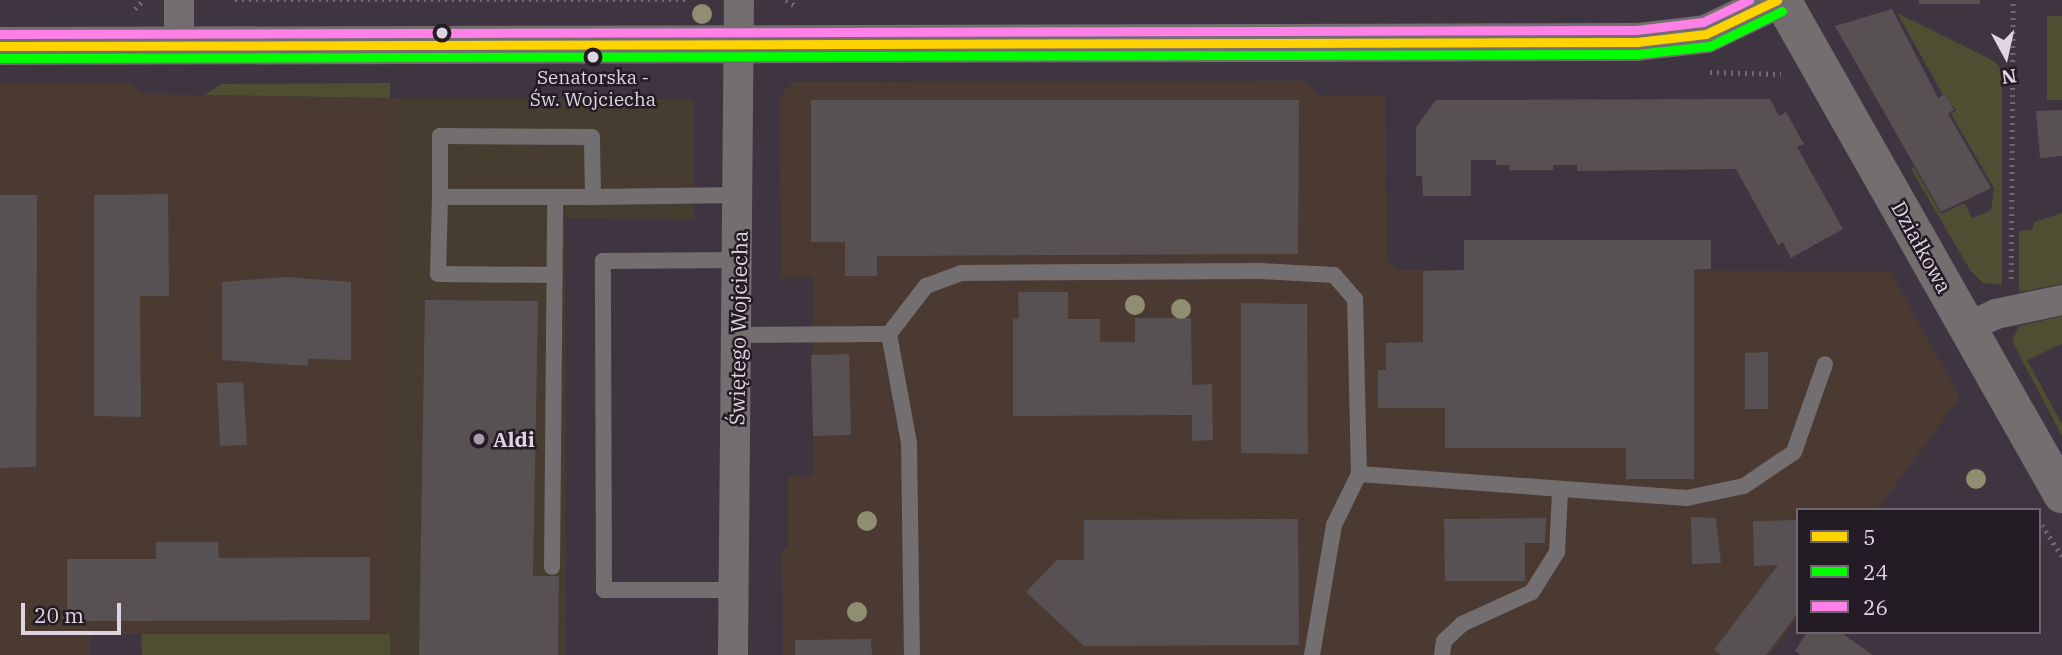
<!DOCTYPE html>
<meta charset="utf-8">
<style>
body{margin:0}
#map{position:relative;width:2062px;height:655px;overflow:hidden;background:#3e3540;font-family:"IBM Plex Serif",serif}
div>[style]{position:absolute}
[style*='--x']{left:calc(var(--x)*1px);top:calc(var(--y)*1px);width:calc(var(--w)*1px);rotate:calc(var(--a)*1deg)}
.commercial>*{inset:0;background:#463d30}
.industrial>*{inset:0;background:#4a3a32}
.green>*{inset:0;background:#4e4e33}
.building>*{inset:0;background:#585153}
.path>*{height:4.5px;margin-top:-2.25px;transform-origin:0;background:repeating-linear-gradient(90deg,#6f6a6e 0 2px,transparent 0 7px)}
.service>*{height:16px;margin:-8px;padding:0 8px;transform-origin:8px;border-radius:8px;background:#736e70}
.minor>*{height:30px;margin:-15px;padding:0 15px;transform-origin:15px;border-radius:15px;background:#736e70}
.tertiary>*{height:38px;margin:-19px;padding:0 19px;transform-origin:19px;border-radius:19px;background:#736e70}
.bus-1>*{height:9px;margin:-4.5px;padding:0 4.5px;transform-origin:4.5px;border-radius:4.5px;background:#ffd300}
.bus-2>*{height:9px;margin:-4.5px;padding:0 4.5px;transform-origin:4.5px;border-radius:4.5px;background:#0f0}
.bus-3>*{height:9px;margin:-4.5px;padding:0 4.5px;transform-origin:4.5px;border-radius:4.5px;background:#ff80e7}
.trees>*{width:20px;height:20px;margin:-10px;border-radius:50%;background:#908e71}
.dots>*{width:19px;height:19px;translate:-50% -50%;box-sizing:border-box;border:4px solid #231c25;border-radius:50%}
span{translate:-50% -50%;white-space:nowrap;text-align:center;line-height:1.15;-webkit-text-stroke:5px #231c25;paint-order:stroke}
.bus-label{font-size:19px;color:#dfd4e1}
.street-label{font-size:21px;color:#dfd4e1}
.poi-label{font-size:21px;color:#dfd4e1;font-weight:700}
.left{translate:0 -50%;text-align:left}
.legend{position:absolute;left:1796px;top:508px;width:245px;height:126px;box-sizing:border-box;background:#231c25;border:2px solid #6e6670;margin:0;padding:9px 12px;list-style:none;font-size:21px;color:#dfd4e1}
.legend li{display:flex;align-items:center;gap:14px;height:35px}
.legend b{width:35px;border:2px solid #6e6670}
.north{position:absolute;left:1971px;top:21px;width:70px;height:70px;-webkit-text-stroke:5px #231c25;paint-order:stroke;rotate:172deg;font-size:19px;font-weight:700;line-height:28px;text-align:center;color:#dfd4e1}
.north::after{content:'';display:block;margin:auto;width:24px;height:32px;background:#dfd4e1;clip-path:polygon(50% 0,100% 100%,50% 72%,0 100%)}
.scale{position:absolute;left:21px;top:603px;width:100px;height:32px;box-sizing:border-box;border:4px solid #dfd4e1;border-top:0;padding-left:9px;font-size:21px;line-height:24px;white-space:nowrap;color:#dfd4e1;-webkit-text-stroke:5px #231c25;paint-order:stroke}
</style>
<div id="map">
<div class="commercial">
<i style="clip-path:polygon(390px 98px,694px 99px,694px 219px,565px 218px,566px 655px,390px 655px)"></i>
</div>
<div class="industrial">
<i style="clip-path:polygon(1303px 81px,1319px 96px,1385px 96px,1388px 260px,1398px 270px,1890px 271px,1960px 397px,1877px 510px,1798px 510px,1798px 617px,1769px 655px,783px 655px,782px 549px,788px 547px,788px 477px,813px 476px,813px 277px,781px 277px,779px 97px,793px 82px)"></i>
<i style="clip-path:polygon(0 83px,133px 83px,140px 94px,390px 98px,390px 634px,90px 634px,90px 655px,0 655px)"></i>
</div>
<div class="green">
<i style="clip-path:polygon(1897px 13px,1994px 61px,2002px 70px,2002px 285px,1983px 283px,1970px 270px,1911px 169px,1914px 167px,1941px 214px,1965px 203px,1972px 218px,1991px 210px,1994px 188px,1951px 114px,1956px 110px,1942px 93px)"></i>
<i style="clip-path:polygon(2047px 16px,2062px 16px,2062px 100px,2047px 100px)"></i>
<i style="clip-path:polygon(390px 83px,390px 98px,205px 95px,221px 84px)"></i>
<i style="clip-path:polygon(2062px 213px,2062px 284px,2019px 292px,2019px 231px,2032px 230px,2034px 222px)"></i>
<i style="clip-path:polygon(2062px 316px,2062px 344px,2027px 360px,2062px 424px,2062px 436px,2012px 341px,2019px 326px)"></i>
<i style="clip-path:polygon(141px 634px,390px 634px,390px 655px,142px 655px)"></i>
</div>
<div class="building">
<i style="clip-path:polygon(1919px 0,1980px 0,1980px 4px,1919px 4px)"></i>
<i style="clip-path:polygon(1892px 9px,1938px 98px,1945px 94px,1954px 110px,1948px 114px,1991px 188px,1941px 212px,1835px 26px)"></i>
<i style="clip-path:polygon(1770px 99px,1779px 116px,1786px 112px,1804px 144px,1797px 147px,1843px 229px,1791px 258px,1783px 242px,1778px 245px,1736px 169px,1577px 171px,1577px 165px,1553px 165px,1553px 170px,1509px 170px,1509px 165px,1496px 165px,1496px 160px,1471px 160px,1471px 196px,1423px 196px,1422px 176px,1416px 176px,1416px 127px,1436px 100px)"></i>
<i style="clip-path:polygon(811px 100px,1299px 100px,1298px 254px,877px 256px,877px 276px,845px 276px,845px 242px,811px 242px)"></i>
<i style="clip-path:polygon(2062px 110px,2062px 156px,2040px 158px,2036px 111px)"></i>
<i style="clip-path:polygon(168px 194px,169px 296px,140px 296px,141px 417px,94px 416px,94px 195px)"></i>
<i style="clip-path:polygon(0 195px,37px 195px,36px 467px,0 468px)"></i>
<i style="clip-path:polygon(1464px 240px,1711px 240px,1711px 269px,1694px 270px,1694px 479px,1626px 479px,1626px 448px,1445px 448px,1445px 408px,1378px 408px,1378px 370px,1386px 370px,1386px 343px,1423px 342px,1423px 271px,1464px 270px)"></i>
<i style="clip-path:polygon(286px 277px,351px 282px,351px 360px,308px 359px,308px 366px,222px 360px,222px 282px)"></i>
<i style="clip-path:polygon(1018px 292px,1068px 292px,1068px 319px,1100px 319px,1100px 342px,1135px 342px,1135px 318px,1191px 318px,1192px 385px,1212px 384px,1213px 440px,1192px 441px,1192px 415px,1013px 416px,1013px 319px,1019px 318px)"></i>
<i style="clip-path:polygon(425px 300px,538px 301px,533px 576px,559px 576px,558px 655px,419px 655px)"></i>
<i style="clip-path:polygon(1241px 303px,1307px 304px,1308px 454px,1241px 453px)"></i>
<i style="clip-path:polygon(1768px 352px,1768px 409px,1745px 409px,1745px 353px)"></i>
<i style="clip-path:polygon(849px 354px,851px 435px,813px 436px,811px 355px)"></i>
<i style="clip-path:polygon(243px 382px,247px 445px,220px 446px,217px 383px)"></i>
<i style="clip-path:polygon(1691px 517px,1716px 518px,1721px 563px,1692px 564px)"></i>
<i style="clip-path:polygon(1546px 518px,1545px 543px,1525px 543px,1525px 581px,1445px 581px,1444px 519px)"></i>
<i style="clip-path:polygon(1298px 519px,1299px 645px,1084px 646px,1026px 592px,1057px 560px,1084px 560px,1084px 520px)"></i>
<i style="clip-path:polygon(1798px 520px,1798px 613px,1766px 655px,1721px 655px,1714px 650px,1778px 565px,1754px 566px,1753px 521px)"></i>
<i style="clip-path:polygon(156px 542px,218px 542px,219px 558px,370px 557px,370px 620px,67px 621px,67px 559px,156px 559px)"></i>
<i style="clip-path:polygon(1807px 632px,1840px 632px,1873px 655px,1801px 655px,1795px 651px)"></i>
<i style="clip-path:polygon(871px 639px,872px 655px,795px 655px,795px 640px)"></i>
</div>
<div class="path">
<i style="--x:235;--y:0;--w:451;--a:0"></i>
<i style="--x:786;--y:0;--w:13;--a:32"></i>
<i style="--x:135;--y:9;--w:12;--a:-48"></i>
<i style="--x:1710;--y:72;--w:71;--a:1.6"></i>
<i style="--x:2011;--y:279;--w:279;--a:-89.6"></i>
<i style="--x:2042;--y:525;--w:37;--a:57"></i>
</div>
<div class="service">
<i style="--x:440;--y:197;--w:77;--a:91.5"></i>
<i style="--x:438;--y:274;--w:116;--a:0.5"></i>
<i style="--x:593;--y:197;--w:60;--a:-91"></i>
<i style="--x:592;--y:137;--w:152;--a:-179.6"></i>
<i style="--x:440;--y:136;--w:61;--a:90"></i>
<i style="--x:440;--y:197;--w:153;--a:0"></i>
<i style="--x:593;--y:197;--w:146;--a:-0.8"></i>
<i style="--x:889;--y:334;--w:111;--a:79.6"></i>
<i style="--x:909;--y:443;--w:212;--a:89.2"></i>
<i style="--x:738;--y:335;--w:151;--a:-0.4"></i>
<i style="--x:889;--y:334;--w:61;--a:-52.4"></i>
<i style="--x:926;--y:286;--w:37;--a:-20"></i>
<i style="--x:961;--y:273;--w:299;--a:-0.4"></i>
<i style="--x:1260;--y:271;--w:74;--a:3.1"></i>
<i style="--x:1334;--y:275;--w:32;--a:49"></i>
<i style="--x:1355;--y:299;--w:175;--a:88.7"></i>
<i style="--x:1359;--y:474;--w:329;--a:4.2"></i>
<i style="--x:1687;--y:498;--w:58;--a:-11.9"></i>
<i style="--x:1744;--y:486;--w:60;--a:-34.2"></i>
<i style="--x:1794;--y:452;--w:93;--a:-70.6"></i>
<i style="--x:552;--y:567;--w:370;--a:-89.5"></i>
<i style="--x:734;--y:590;--w:130;--a:180"></i>
<i style="--x:604;--y:590;--w:329;--a:-90.2"></i>
<i style="--x:603;--y:261;--w:135;--a:-0.4"></i>
<i style="--x:1312;--y:655;--w:132;--a:-80.4"></i>
<i style="--x:1334;--y:525;--w:57;--a:-63.9"></i>
<i style="--x:1442;--y:655;--w:14;--a:-82"></i>
<i style="--x:1444;--y:641;--w:25;--a:-43"></i>
<i style="--x:1462;--y:624;--w:77;--a:-24.6"></i>
<i style="--x:1532;--y:592;--w:47;--a:-58"></i>
<i style="--x:1557;--y:552;--w:60;--a:-87.1"></i>
</div>
<div class="minor">
<i style="--x:179;--y:46;--w:46;--a:-90"></i>
<i style="--x:1967;--y:328;--w:32;--a:-26"></i>
<i style="--x:1996;--y:314;--w:67;--a:-12"></i>
<i style="--x:733;--y:655;--w:655;--a:-89.48"></i>
</div>
<div class="tertiary">
<i style="--x:1782;--y:0;--w:568;--a:60.46"></i>
<i style="--x:0;--y:46;--w:1637;--a:-0.14"></i>
<i style="--x:1637;--y:42;--w:69;--a:-6.6"></i>
<i style="--x:1706;--y:34;--w:79;--a:-25.6"></i>
</div>
<div class="bus-1">
<i style="--x:0;--y:46;--w:1637;--a:-0.14"></i>
<i style="--x:1637;--y:42;--w:69;--a:-6.6"></i>
<i style="--x:1706;--y:34;--w:79;--a:-25.6"></i>
</div>
<div class="bus-2">
<i style="--x:0;--y:58;--w:1637;--a:-0.14"></i>
<i style="--x:1637;--y:54;--w:73;--a:-6.3"></i>
<i style="--x:1710;--y:46;--w:80;--a:-25.9"></i>
</div>
<div class="bus-3">
<i style="--x:0;--y:34;--w:1636;--a:-0.14"></i>
<i style="--x:1636;--y:30;--w:67;--a:-6.8"></i>
<i style="--x:1703;--y:22;--w:51;--a:-25.6"></i>
</div>
<div class="trees">
<i style="left:702px;top:14px"></i>
<i style="left:1135px;top:305px"></i>
<i style="left:1181px;top:309px"></i>
<i style="left:1976px;top:479px"></i>
<i style="left:867px;top:521px"></i>
<i style="left:857px;top:612px"></i>
</div>
<div class="dots">
<i style="left:442px;top:33px;background:#dfd4e1"></i>
<i style="left:593px;top:57px;background:#dfd4e1"></i>
<i style="left:479px;top:439px;background:#a79ca9"></i>
</div>
<div class="bus-label">
<span style="left:593px;top:89px">Senatorska -<br>Św. Wojciecha</span>
</div>
<div class="street-label">
<span style="left:1922px;top:247px;rotate:61deg">Działkowa</span>
<span style="left:738px;top:328px;rotate:-89deg">Świętego Wojciecha</span>
</div>
<div class="poi-label">
<span class="left" style="left:493px;top:439px">Aldi</span>
</div>
<ul class="legend">
<li><b style="height:9px;background:#ffd300"></b>5</li>
<li><b style="height:9px;background:#0f0"></b>24</li>
<li><b style="height:9px;background:#ff80e7"></b>26</li>
</ul>
<div class="north">N</div>
<div class="scale">20 m</div>
</div>
